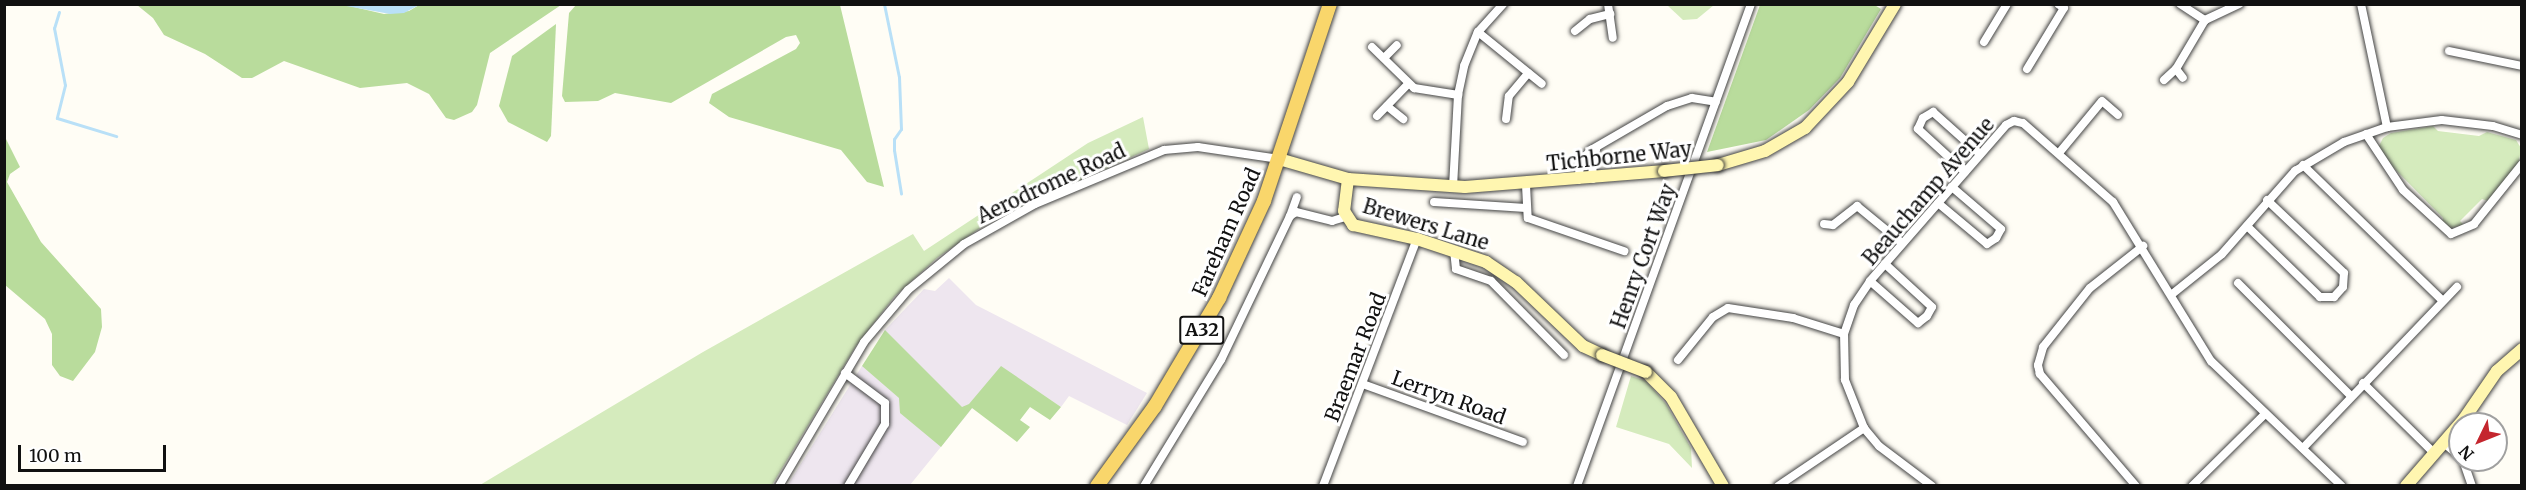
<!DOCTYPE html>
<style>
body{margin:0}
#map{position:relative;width:2526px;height:490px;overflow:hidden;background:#fffdf5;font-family:Merriweather,serif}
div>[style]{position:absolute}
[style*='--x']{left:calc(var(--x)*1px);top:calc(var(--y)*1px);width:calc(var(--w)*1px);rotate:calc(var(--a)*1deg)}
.industrial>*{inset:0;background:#eee6ef}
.green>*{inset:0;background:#d5ebbd}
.forest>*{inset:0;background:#b9dc9c}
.water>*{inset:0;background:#b9e0f7}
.stream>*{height:3px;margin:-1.5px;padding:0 1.5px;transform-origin:1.5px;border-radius:1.5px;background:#b9e0f7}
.roads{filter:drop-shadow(0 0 2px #444) drop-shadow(0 0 2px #444)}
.street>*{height:8px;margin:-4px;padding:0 4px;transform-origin:4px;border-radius:4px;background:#fff}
.secondary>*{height:12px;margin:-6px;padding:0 6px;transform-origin:6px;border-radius:6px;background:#fff6b0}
.primary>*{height:14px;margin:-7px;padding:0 7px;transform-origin:7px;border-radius:7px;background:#f9d66b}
.bridges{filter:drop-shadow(0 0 2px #333) drop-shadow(0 0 2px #333)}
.secondary-bridge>*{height:12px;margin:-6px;padding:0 6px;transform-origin:6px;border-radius:6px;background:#fff6b0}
span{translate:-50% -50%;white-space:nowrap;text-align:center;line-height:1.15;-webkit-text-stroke:6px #fff;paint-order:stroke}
.shield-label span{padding:2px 4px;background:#fff;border:2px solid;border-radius:4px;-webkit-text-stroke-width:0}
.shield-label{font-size:18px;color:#111;font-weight:700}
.street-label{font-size:20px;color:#111}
.frame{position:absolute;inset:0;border:6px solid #111;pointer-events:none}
.north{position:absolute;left:2448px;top:412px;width:60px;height:60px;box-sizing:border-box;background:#fff;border:2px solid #a0a0a0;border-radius:50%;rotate:227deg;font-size:16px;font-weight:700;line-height:24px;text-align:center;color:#111}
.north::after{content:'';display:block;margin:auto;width:21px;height:27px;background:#c4262e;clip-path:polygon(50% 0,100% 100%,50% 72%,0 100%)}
.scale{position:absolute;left:18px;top:445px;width:148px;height:27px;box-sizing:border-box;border:3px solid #111;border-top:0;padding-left:8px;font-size:18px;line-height:21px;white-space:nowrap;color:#111;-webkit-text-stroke:4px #fff;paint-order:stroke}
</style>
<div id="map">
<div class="industrial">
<i style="clip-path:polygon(949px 278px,976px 305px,1147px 393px,1127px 425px,1069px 396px,1061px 407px,1004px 369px,910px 485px,787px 486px,862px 366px,872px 363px,885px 330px,924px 289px,935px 291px)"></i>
</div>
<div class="green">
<i style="clip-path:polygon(1667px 5px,1714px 5px,1697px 19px,1683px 20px)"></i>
<i style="clip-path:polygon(1143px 117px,1149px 149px,989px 222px,937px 258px,894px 297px,856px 346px,772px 485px,480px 485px,703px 352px,913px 234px,924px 251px,1088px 143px)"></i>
<i style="clip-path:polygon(2433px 126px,2438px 131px,2479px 136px,2487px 132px,2516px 140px,2521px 148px,2519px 162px,2488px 201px,2482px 199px,2460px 221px,2464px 225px,2451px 228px,2442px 223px,2443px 218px,2383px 157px,2379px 146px,2383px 138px,2391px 133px)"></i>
<i style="clip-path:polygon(1631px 376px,1646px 381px,1666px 404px,1691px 448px,1692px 468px,1669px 444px,1616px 427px)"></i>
</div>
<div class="forest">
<i style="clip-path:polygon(341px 4px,384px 14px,409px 11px,419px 5px,561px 5px,490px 53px,477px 105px,472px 112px,454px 120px,446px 118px,429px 94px,407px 83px,360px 88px,284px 61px,252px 78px,242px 78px,205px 54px,164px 35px,153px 18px,137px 5px)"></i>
<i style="clip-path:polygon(1873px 4px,1881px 9px,1840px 78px,1809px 110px,1766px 140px,1707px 152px,1760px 5px)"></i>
<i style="clip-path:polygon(576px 5px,840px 5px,884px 187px,867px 182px,841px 150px,729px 117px,709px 103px,712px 94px,796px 49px,800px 43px,796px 35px,786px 37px,671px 103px,615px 93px,598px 101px,565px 102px,562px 96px,569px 13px)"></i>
<i style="clip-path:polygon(556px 24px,551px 136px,547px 142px,508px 122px,499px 106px,512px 56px)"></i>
<i style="clip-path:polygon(5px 137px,20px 167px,10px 174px,7px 182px,41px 242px,101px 309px,102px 327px,95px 352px,73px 381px,60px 376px,52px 365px,52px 334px,45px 319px,5px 285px)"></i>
<i style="clip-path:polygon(885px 330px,962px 407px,969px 404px,1001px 366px,1061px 407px,1050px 420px,1030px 407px,1020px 420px,1030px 427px,1017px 442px,972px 408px,941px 447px,900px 413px,899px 398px,862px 366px)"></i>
</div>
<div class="water">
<i style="clip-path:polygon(341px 5px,419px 5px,404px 13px,390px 14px)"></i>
</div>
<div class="stream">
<i style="--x:884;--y:4;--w:75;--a:78.4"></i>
<i style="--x:899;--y:77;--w:52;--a:87.8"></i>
<i style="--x:901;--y:129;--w:12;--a:125"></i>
<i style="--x:894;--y:139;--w:11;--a:90"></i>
<i style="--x:894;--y:150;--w:44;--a:80.8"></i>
<i style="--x:59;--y:12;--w:17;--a:107"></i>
<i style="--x:54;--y:28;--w:58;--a:79.1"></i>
<i style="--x:65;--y:85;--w:34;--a:104"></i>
<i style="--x:57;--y:118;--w:62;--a:17"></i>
</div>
<div class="roads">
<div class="street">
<i style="--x:1608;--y:4;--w:34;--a:82"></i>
<i style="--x:2180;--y:4;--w:30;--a:33"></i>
<i style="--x:2361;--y:4;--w:126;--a:78.1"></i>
<i style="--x:1575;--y:31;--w:19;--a:-39"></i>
<i style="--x:1590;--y:19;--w:21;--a:-14"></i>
<i style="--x:1478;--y:32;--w:82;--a:39.1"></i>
<i style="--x:1984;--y:42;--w:44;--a:-58.8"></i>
<i style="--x:1372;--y:47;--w:59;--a:44.3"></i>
<i style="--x:1414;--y:88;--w:45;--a:9"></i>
<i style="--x:2449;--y:51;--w:75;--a:11.6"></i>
<i style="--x:1384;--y:58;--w:18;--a:-45"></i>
<i style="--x:2027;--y:69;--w:71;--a:-58.8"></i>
<i style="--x:2064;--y:8;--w:7;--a:-146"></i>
<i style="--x:2176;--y:69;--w:11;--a:52"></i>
<i style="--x:2164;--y:80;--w:16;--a:-43"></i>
<i style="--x:2176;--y:69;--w:57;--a:-59.4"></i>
<i style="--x:2205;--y:20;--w:38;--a:-25"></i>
<i style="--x:1387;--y:106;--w:21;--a:39"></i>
<i style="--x:1377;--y:116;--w:45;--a:-45.9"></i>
<i style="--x:1506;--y:119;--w:23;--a:-83"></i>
<i style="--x:1509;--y:96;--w:30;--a:-50"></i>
<i style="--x:2366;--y:134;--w:67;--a:56.5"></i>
<i style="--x:2403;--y:190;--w:65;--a:42.5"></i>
<i style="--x:2451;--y:234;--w:25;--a:-23"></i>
<i style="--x:2474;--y:224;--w:77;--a:-51.3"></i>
<i style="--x:2059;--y:153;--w:67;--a:-50.4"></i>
<i style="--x:2102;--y:101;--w:21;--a:41"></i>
<i style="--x:2303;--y:165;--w:195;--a:44.2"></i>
<i style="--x:1965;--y:172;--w:64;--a:-137.5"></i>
<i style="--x:1918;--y:129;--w:12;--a:-66"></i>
<i style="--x:1923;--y:118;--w:12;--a:-31"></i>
<i style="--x:1933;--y:112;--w:63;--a:41.8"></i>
<i style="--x:1593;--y:179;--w:22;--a:-93"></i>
<i style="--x:1592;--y:157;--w:8;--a:-60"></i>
<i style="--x:1578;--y:180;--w:19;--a:-81"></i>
<i style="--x:1581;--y:161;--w:15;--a:-48"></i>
<i style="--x:1591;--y:150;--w:88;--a:-30.1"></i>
<i style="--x:1667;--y:106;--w:26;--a:-18"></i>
<i style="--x:1692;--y:98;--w:24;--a:9"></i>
<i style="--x:1526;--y:185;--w:33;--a:87"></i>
<i style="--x:1528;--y:218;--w:102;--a:19"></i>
<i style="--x:1453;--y:187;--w:92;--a:-86.9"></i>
<i style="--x:1458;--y:95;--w:30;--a:-78"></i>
<i style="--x:1464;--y:66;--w:37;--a:-68"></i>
<i style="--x:1478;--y:32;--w:38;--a:-48"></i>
<i style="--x:1434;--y:202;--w:92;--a:3.7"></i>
<i style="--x:1938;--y:203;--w:64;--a:39.9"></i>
<i style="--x:1987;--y:244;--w:11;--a:-34"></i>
<i style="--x:1996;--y:238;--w:10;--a:-61"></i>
<i style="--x:2001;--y:229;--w:65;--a:-139.4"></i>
<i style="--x:1290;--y:216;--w:20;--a:-70"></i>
<i style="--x:1824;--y:224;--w:9;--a:6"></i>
<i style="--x:1833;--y:225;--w:31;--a:-38"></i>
<i style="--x:1857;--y:206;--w:58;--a:39.4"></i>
<i style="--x:2247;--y:226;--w:102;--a:44.2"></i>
<i style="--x:2320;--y:297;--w:14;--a:0"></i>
<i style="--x:2334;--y:297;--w:13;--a:-48"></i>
<i style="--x:2343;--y:287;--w:14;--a:-86"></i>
<i style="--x:2344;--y:273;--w:106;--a:-136.5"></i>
<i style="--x:1454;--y:250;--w:19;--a:84"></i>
<i style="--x:1456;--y:269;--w:37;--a:19"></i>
<i style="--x:1491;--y:281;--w:104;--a:45.4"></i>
<i style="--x:1870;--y:281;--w:64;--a:41.2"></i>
<i style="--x:1918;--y:323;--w:11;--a:-38"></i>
<i style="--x:1927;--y:316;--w:10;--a:-61"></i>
<i style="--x:1932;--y:307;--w:64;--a:-137.5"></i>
<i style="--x:2238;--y:283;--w:158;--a:45"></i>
<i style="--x:2171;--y:295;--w:65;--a:-38.8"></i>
<i style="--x:2222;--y:254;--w:111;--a:-48.7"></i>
<i style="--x:2295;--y:171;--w:57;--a:-30.6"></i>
<i style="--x:2344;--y:142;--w:46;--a:-19.2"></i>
<i style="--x:2387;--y:127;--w:55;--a:-7.3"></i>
<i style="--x:2442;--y:120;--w:51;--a:6.7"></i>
<i style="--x:2493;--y:126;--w:30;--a:17"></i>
<i style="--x:1678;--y:360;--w:55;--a:-50.9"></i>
<i style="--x:1713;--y:317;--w:17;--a:-31"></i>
<i style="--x:1728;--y:308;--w:66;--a:8.7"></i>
<i style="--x:1793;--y:318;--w:53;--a:17.4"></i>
<i style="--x:845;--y:373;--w:50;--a:36.9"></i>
<i style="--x:885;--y:403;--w:21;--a:90"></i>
<i style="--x:885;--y:424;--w:72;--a:120.8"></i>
<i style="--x:2363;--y:383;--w:101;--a:44.6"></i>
<i style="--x:1363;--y:384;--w:170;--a:19.9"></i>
<i style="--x:2444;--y:443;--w:21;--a:41"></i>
<i style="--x:2303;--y:448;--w:223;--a:-46.3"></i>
<i style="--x:2463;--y:460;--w:28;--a:71"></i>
<i style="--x:779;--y:486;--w:167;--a:-59.4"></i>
<i style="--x:864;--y:342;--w:68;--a:-49.8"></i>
<i style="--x:908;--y:290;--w:72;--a:-39.4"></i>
<i style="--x:964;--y:244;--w:81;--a:-29.4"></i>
<i style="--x:1035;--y:204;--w:140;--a:-22.7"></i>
<i style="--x:1164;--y:150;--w:34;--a:-5"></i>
<i style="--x:1198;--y:147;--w:82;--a:8.4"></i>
<i style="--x:1144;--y:486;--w:148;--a:-58.6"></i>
<i style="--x:1221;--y:360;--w:160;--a:-64.4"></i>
<i style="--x:1290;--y:216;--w:7;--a:-34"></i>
<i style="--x:1296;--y:212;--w:37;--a:14"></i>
<i style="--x:1332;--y:221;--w:14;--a:-17"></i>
<i style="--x:1323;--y:486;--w:264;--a:-69.2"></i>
<i style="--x:1577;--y:486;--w:512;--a:-70.15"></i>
<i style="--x:1778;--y:486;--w:104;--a:-34"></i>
<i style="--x:1932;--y:486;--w:66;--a:-143"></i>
<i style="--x:1879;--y:446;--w:23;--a:-130"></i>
<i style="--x:1864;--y:428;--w:52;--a:-111.6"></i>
<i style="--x:1845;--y:380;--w:46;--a:-91.2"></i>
<i style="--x:1844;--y:334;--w:31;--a:-71"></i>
<i style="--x:1854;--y:305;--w:29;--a:-56"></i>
<i style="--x:1870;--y:281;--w:207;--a:-48.9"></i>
<i style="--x:2006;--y:125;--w:9;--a:-27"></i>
<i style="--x:2014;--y:121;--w:9;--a:13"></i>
<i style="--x:2023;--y:123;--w:120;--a:41.3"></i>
<i style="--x:2113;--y:202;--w:187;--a:58.4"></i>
<i style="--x:2211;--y:361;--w:181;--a:43.7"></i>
<i style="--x:2136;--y:486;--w:148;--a:-130.6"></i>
<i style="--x:2040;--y:374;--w:9;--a:-103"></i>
<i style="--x:2038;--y:365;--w:19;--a:-74"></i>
<i style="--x:2043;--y:347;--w:75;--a:-51.5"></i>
<i style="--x:2090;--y:288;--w:68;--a:-38.4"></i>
<i style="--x:2192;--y:486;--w:103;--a:-44.6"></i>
</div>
<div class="secondary">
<i style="--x:1279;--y:159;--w:72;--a:16.2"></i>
<i style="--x:1348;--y:179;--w:117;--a:3.9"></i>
<i style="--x:1465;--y:187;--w:200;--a:-4.6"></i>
<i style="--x:1718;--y:165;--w:49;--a:-16.6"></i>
<i style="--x:1765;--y:151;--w:46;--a:-29.9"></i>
<i style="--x:1805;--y:128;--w:63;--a:-46.9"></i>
<i style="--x:1848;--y:82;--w:91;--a:-58.9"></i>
<i style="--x:1348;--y:179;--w:32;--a:97"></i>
<i style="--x:1344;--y:211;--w:17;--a:57"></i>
<i style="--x:1353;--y:225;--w:66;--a:12.3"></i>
<i style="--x:1417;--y:239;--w:73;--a:18.4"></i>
<i style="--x:1486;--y:262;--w:36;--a:34"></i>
<i style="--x:1516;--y:282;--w:93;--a:43.7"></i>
<i style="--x:1583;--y:346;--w:21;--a:25"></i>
<i style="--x:1646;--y:372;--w:35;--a:45"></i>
<i style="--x:1671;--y:397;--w:103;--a:59.7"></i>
<i style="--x:2406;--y:486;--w:89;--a:-49.1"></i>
<i style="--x:2464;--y:419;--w:58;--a:-55.5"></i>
<i style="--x:2497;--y:371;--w:33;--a:-41"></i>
</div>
<div class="primary">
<i style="--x:1097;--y:486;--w:99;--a:-54.1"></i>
<i style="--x:1155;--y:406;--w:126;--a:-59.3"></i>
<i style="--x:1219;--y:298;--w:107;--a:-65.1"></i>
<i style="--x:1264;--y:201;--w:208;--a:-71.5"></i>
</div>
</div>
<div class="bridges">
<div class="secondary-bridge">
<i style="--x:1664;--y:171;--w:54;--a:-6.3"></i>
<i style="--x:1602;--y:355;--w:47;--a:21.1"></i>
</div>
</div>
<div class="shield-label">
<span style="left:1202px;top:330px">A32</span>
</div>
<div class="street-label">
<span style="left:1619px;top:156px;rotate:-6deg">Tichborne Way</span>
<span style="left:1051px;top:183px;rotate:-25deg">Aerodrome Road</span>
<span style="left:1928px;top:191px;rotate:-49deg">Beauchamp Avenue</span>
<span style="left:1426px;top:224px;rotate:17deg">Brewers Lane</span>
<span style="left:1226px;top:232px;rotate:-66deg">Fareham Road</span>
<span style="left:1643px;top:256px;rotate:-70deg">Henry Cort Way</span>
<span style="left:1355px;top:357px;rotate:-69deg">Braemar Road</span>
<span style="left:1449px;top:397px;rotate:20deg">Lerryn Road</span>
</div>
<div class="frame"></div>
<div class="north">N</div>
<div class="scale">100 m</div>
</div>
